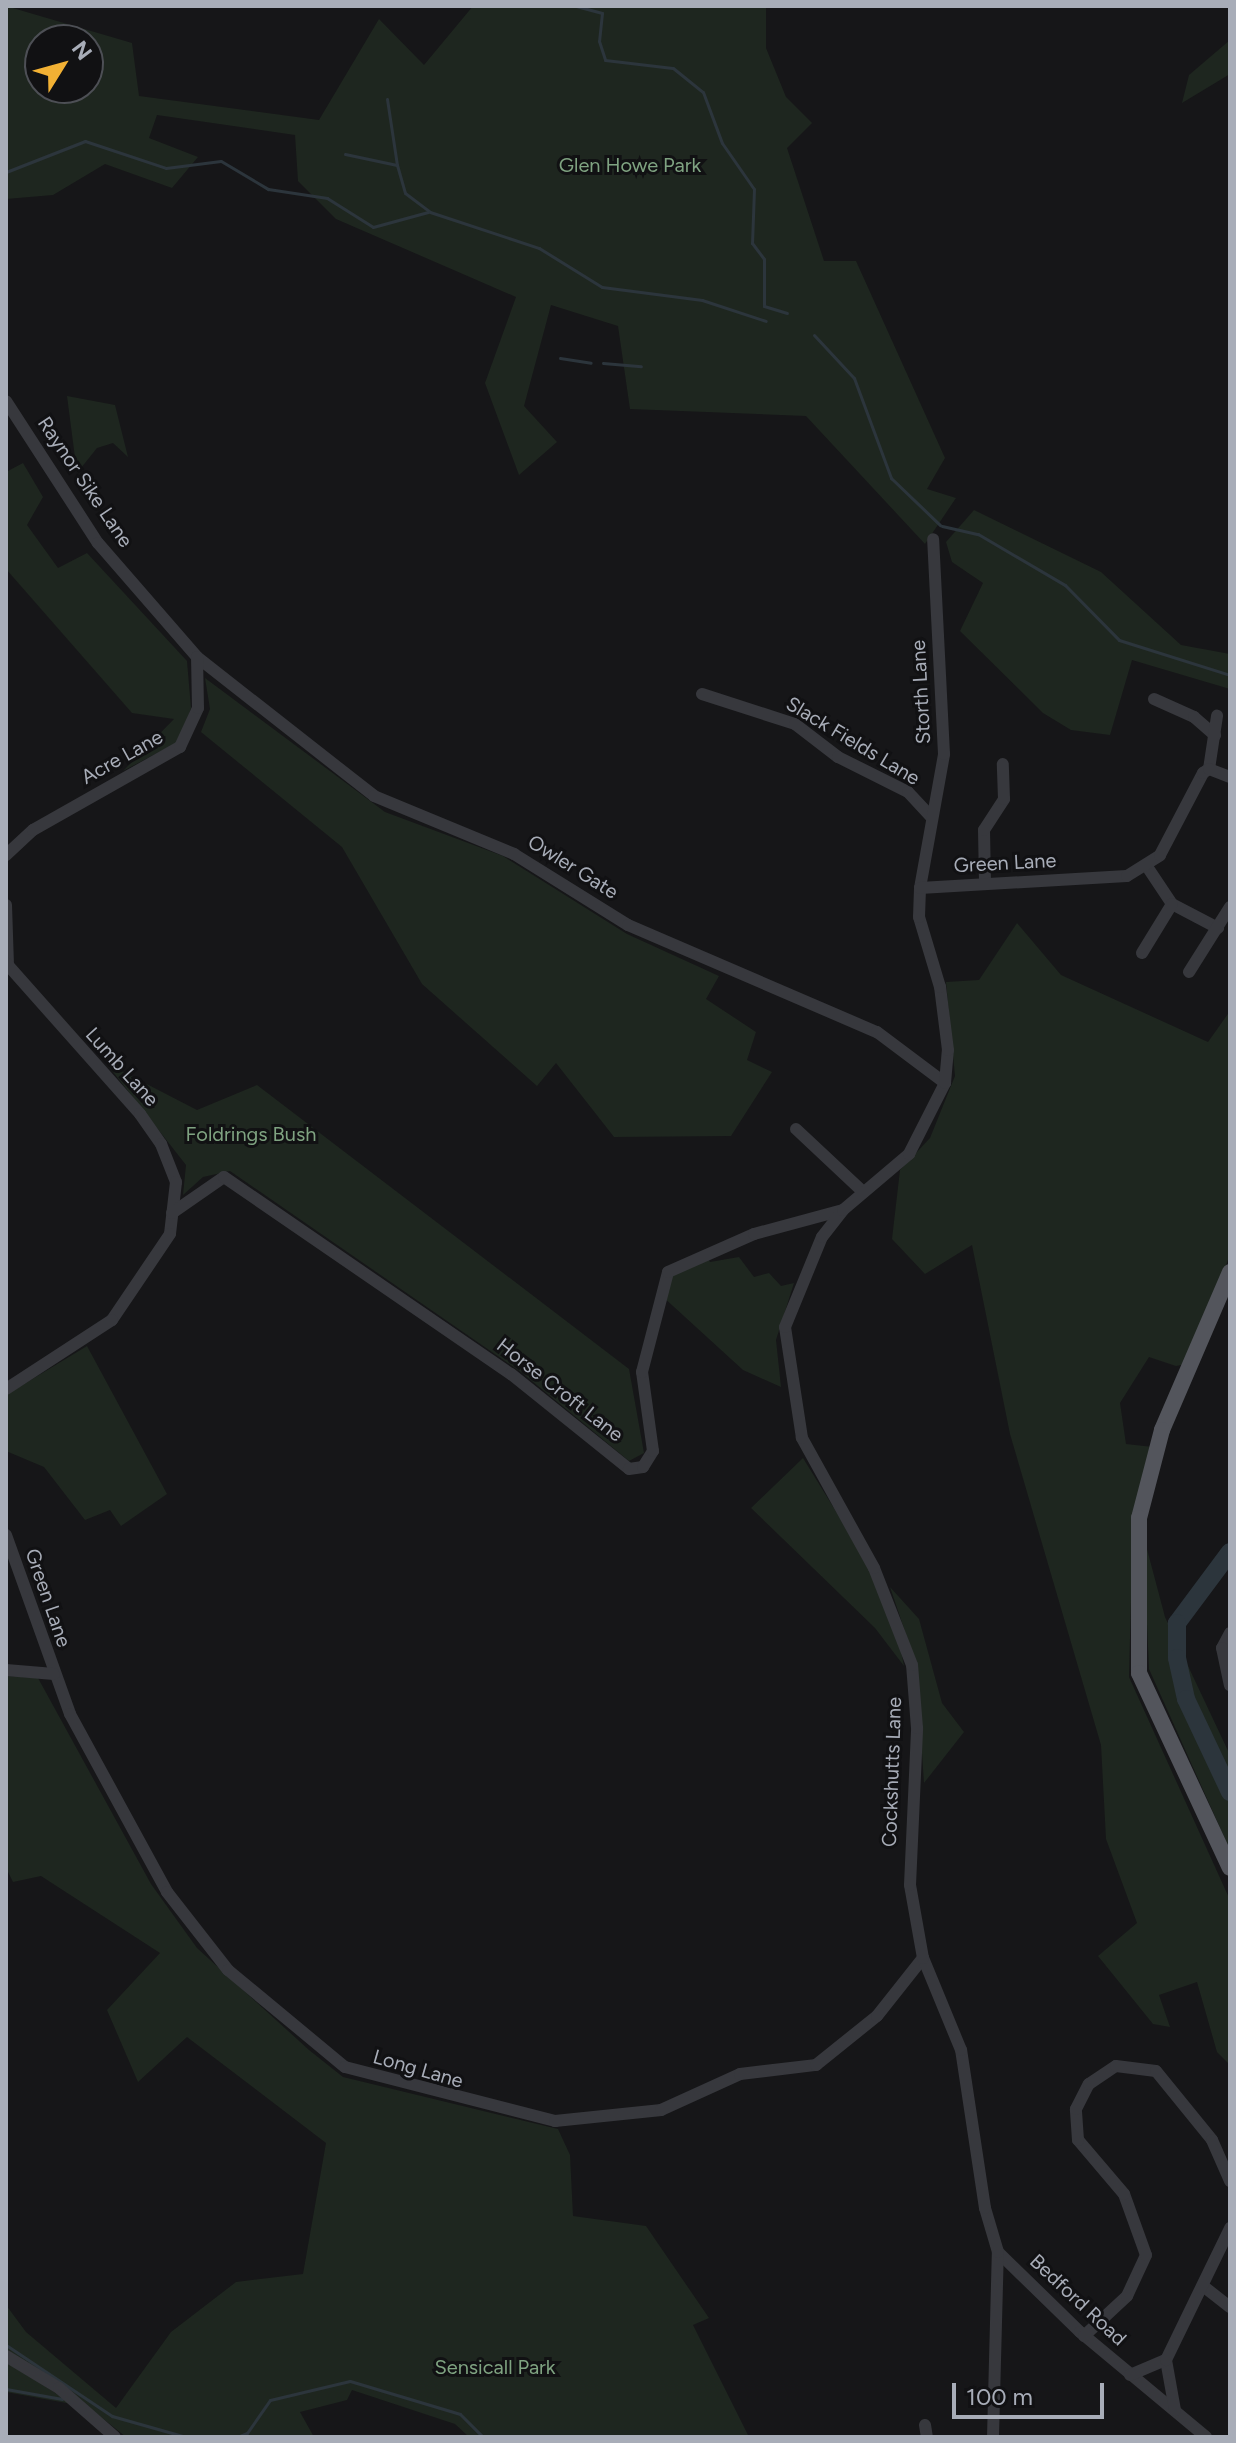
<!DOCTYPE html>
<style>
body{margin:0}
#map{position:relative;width:1236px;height:2443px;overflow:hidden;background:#161618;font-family:Figtree,sans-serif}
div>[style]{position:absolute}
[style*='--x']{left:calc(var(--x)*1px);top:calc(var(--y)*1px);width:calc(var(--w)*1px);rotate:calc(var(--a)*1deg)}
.green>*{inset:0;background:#1e261f}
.stream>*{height:3px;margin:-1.5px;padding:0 1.5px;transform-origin:1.5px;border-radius:1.5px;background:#2c353c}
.river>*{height:18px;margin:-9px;padding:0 9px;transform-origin:9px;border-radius:9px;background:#2c353c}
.minor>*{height:12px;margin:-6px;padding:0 6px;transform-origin:6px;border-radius:6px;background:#37383d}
.major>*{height:16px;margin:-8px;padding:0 8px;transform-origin:8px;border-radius:8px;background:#53555c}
span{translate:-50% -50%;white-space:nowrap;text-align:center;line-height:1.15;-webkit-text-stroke:6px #111113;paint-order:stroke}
.park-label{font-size:20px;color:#7fa381}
.street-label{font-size:20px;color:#a8adb8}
.frame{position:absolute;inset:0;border:8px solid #a8adb8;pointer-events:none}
.north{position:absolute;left:24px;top:24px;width:80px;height:80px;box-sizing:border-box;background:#111113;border:2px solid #4d4f55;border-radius:50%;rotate:53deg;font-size:22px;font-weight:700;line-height:32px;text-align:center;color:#a8adb8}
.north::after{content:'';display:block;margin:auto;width:28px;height:36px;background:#f2b134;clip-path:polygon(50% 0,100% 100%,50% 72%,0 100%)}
.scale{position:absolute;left:952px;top:2383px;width:152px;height:36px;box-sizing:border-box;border:4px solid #a8adb8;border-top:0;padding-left:10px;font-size:24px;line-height:28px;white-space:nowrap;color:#a8adb8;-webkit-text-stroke:6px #111113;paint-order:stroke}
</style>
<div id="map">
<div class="green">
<i style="clip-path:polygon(evenodd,6px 6px,132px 43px,139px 96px,319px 120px,379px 19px,424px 65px,473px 6px,766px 6px,766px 48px,786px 97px,812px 123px,787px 148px,824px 261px,856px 261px,945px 458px,927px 489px,956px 498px,925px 544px,806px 416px,630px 409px,618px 326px,551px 305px,524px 406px,557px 442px,519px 475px,485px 383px,516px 297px,336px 219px,298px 181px,295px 135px,157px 115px,149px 138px,198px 157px,172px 188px,105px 164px,53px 195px,6px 199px,6px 6px,40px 40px,88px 40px,88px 88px,40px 88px,40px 40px)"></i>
<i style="clip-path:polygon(1230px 40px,1230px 74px,1182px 103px,1189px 75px)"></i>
<i style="clip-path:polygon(67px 396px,115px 405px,128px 457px,113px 443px,97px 448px,77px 473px)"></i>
<i style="clip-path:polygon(23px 463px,43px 497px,27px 525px,58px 568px,87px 553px,187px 661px,191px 708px,180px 741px,123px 771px,174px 719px,132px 713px,6px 569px,6px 472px)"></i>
<i style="clip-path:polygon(974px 510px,1101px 572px,1181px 645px,1230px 654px,1230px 689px,1132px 660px,1110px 735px,1071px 730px,1043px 713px,960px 631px,983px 583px,952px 562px,946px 542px)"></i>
<i style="clip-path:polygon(205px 678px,385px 812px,503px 856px,627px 934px,719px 976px,706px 999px,756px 1032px,747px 1060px,772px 1072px,731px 1136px,614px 1137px,556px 1063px,537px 1086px,422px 984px,342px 847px,201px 732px,210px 709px)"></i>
<i style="clip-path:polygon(1017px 923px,1061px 975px,1208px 1042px,1230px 1011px,1230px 1254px,1191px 1363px,1176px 1366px,1149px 1357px,1120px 1403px,1126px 1444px,1153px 1447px,1133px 1521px,1129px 1677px,1230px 1900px,1230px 2065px,1217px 2052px,1197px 1982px,1159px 1995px,1170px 2027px,1153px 2024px,1098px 1956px,1137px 1923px,1106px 1839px,1101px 1745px,1010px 1434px,972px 1245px,925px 1274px,892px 1239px,900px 1170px,930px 1138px,955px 1076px,946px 982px,979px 980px)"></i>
<i style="clip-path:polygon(106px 1063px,197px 1110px,257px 1085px,629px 1369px,644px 1453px,629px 1461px,521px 1372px,230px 1171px,203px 1177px,183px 1195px,186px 1165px)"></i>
<i style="clip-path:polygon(707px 1257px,710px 1262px,739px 1257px,754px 1277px,769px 1273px,781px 1286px,794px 1283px,776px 1340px,781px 1387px,743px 1370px,662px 1296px,671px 1275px)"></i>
<i style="clip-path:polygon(87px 1346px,167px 1494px,121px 1526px,110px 1510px,85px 1520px,44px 1467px,6px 1451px,6px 1395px)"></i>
<i style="clip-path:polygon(803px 1458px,869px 1565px,896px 1626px,904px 1666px,875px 1628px,751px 1508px)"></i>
<i style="clip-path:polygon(1143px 1534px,1165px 1617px,1230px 1755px,1230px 1850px,1149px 1669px)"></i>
<i style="clip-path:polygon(890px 1587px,919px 1619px,942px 1703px,964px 1732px,924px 1783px,916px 1664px)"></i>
<i style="clip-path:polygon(6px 1676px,38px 1678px,151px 1884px,197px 1948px,309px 2050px,343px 2077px,558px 2129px,570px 2155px,573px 2216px,646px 2226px,709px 2318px,693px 2325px,749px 2437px,469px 2437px,455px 2424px,352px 2390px,347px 2400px,300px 2412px,314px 2437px,126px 2437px,61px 2385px,6px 2352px,6px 2305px,26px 2332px,116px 2408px,171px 2332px,236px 2282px,303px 2274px,326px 2143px,187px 2037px,138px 2082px,107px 2010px,160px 1953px,41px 1876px,13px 1882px,6px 1868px)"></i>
<i style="clip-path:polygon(6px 2360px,72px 2404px,6px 2392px)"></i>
</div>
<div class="stream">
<i style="--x:576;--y:6;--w:27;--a:15"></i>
<i style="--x:602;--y:13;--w:28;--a:96"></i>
<i style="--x:599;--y:41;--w:20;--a:72"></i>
<i style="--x:605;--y:60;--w:68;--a:6.7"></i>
<i style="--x:673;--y:68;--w:38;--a:39"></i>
<i style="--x:703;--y:92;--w:54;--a:69.6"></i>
<i style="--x:722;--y:143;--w:56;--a:55.2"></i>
<i style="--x:754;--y:189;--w:54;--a:92.1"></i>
<i style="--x:752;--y:243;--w:20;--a:53"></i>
<i style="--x:764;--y:259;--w:47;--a:90"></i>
<i style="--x:764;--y:306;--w:24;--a:17"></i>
<i style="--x:387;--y:99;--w:67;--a:81.4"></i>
<i style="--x:345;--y:154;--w:53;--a:11.9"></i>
<i style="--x:397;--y:165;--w:29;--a:74"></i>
<i style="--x:405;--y:193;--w:31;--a:37"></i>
<i style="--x:430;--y:212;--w:115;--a:18.3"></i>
<i style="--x:539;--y:248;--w:74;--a:31.8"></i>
<i style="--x:602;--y:287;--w:101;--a:7.4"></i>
<i style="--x:702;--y:300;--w:67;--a:18.2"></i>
<i style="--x:6;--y:172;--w:85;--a:-21.4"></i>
<i style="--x:85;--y:141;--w:85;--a:18.4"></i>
<i style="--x:166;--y:168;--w:55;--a:-7.3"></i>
<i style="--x:221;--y:161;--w:55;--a:30.8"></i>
<i style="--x:268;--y:189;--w:60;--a:8.7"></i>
<i style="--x:327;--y:198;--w:54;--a:32.2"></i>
<i style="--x:373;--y:227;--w:57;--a:-15.3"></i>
<i style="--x:814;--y:335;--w:59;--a:47.1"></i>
<i style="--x:854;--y:378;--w:107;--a:69.7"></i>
<i style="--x:891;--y:478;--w:68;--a:43.8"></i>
<i style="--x:560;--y:358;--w:31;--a:9"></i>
<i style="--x:603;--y:363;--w:38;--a:5"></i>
<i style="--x:942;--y:526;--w:37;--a:13"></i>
<i style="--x:978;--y:534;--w:101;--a:30.4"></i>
<i style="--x:1065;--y:585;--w:77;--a:45.5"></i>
<i style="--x:1119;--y:640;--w:116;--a:17.5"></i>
<i style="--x:6;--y:2345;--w:128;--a:33.8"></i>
<i style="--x:112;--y:2416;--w:77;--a:15.8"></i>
<i style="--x:6;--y:2389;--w:57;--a:10.1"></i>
<i style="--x:237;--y:2437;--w:11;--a:-22"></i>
<i style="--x:247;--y:2433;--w:40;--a:-55.1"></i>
<i style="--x:270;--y:2400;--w:82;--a:-13.4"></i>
<i style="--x:350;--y:2381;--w:115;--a:16.7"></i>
<i style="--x:460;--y:2414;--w:33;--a:45"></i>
</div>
<div class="river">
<i style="--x:1230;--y:1552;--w:89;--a:126.7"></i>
<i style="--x:1177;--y:1623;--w:35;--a:90"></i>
<i style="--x:1177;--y:1658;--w:42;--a:77.6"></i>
<i style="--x:1186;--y:1699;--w:103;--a:64.7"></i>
</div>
<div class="minor">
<i style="--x:6;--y:401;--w:169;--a:57.1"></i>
<i style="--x:98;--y:543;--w:151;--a:49"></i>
<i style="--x:197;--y:657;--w:225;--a:38.1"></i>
<i style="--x:374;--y:796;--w:152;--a:22.5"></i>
<i style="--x:514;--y:854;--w:134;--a:31.9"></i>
<i style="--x:628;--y:925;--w:271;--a:23.3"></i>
<i style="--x:877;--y:1032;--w:85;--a:36.9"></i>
<i style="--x:702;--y:694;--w:98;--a:17.9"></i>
<i style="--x:795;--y:724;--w:54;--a:37.5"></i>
<i style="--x:838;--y:757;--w:78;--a:26.6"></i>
<i style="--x:908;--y:792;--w:35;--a:47"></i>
<i style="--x:1154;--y:699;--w:44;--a:24.2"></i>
<i style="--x:1194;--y:717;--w:28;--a:41"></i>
<i style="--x:1209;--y:769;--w:54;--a:-81.4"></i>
<i style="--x:6;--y:855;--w:37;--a:-43"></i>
<i style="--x:33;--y:830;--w:169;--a:-29.5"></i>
<i style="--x:180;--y:747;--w:43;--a:-65.2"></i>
<i style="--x:198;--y:708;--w:51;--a:-91.1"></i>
<i style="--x:1148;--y:868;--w:43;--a:56.3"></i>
<i style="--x:1172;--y:904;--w:52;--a:27.6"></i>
<i style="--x:985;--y:882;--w:52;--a:-91.1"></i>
<i style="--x:984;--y:830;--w:37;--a:-57"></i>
<i style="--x:1004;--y:799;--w:35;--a:-92"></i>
<i style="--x:920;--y:888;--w:136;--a:-79.8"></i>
<i style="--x:944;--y:754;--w:215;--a:-92.9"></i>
<i style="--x:6;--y:905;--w:61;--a:88.1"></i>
<i style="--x:1142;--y:953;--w:57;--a:-58.5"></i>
<i style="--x:6;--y:963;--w:202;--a:48.4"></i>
<i style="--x:140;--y:1114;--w:37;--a:55"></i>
<i style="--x:161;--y:1144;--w:41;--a:68.5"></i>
<i style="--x:176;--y:1182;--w:52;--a:96.6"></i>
<i style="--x:170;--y:1234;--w:104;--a:124"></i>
<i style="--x:112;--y:1320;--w:126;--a:146.9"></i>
<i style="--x:1189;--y:972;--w:77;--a:-57.8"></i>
<i style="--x:796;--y:1129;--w:92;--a:43.2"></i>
<i style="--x:172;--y:1213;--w:63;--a:-34.7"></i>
<i style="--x:224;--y:1177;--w:348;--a:34.5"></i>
<i style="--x:511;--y:1374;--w:151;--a:38.8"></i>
<i style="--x:629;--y:1469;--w:14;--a:-8"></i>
<i style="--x:643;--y:1467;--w:19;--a:-58"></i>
<i style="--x:653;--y:1451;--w:80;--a:-97.9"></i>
<i style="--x:642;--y:1372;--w:103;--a:-75.4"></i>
<i style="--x:668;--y:1272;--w:94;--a:-23.8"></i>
<i style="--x:754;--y:1234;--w:92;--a:-15.1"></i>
<i style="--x:6;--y:1535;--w:190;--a:70.3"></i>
<i style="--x:70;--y:1714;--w:203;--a:61.4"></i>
<i style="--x:167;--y:1892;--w:99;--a:52"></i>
<i style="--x:228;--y:1970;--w:152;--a:39.7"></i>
<i style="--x:345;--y:2067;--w:217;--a:14.4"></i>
<i style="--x:555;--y:2121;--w:107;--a:-5.9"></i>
<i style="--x:661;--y:2110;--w:87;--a:-24.5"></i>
<i style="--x:740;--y:2074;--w:77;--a:-6.8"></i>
<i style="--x:816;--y:2065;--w:78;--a:-38.8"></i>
<i style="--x:877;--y:2016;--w:74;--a:-51.6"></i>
<i style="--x:1230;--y:1633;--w:17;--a:118"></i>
<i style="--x:1222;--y:1648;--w:38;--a:78"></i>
<i style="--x:6;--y:1670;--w:48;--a:4.8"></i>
<i style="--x:998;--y:2252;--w:115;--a:44.3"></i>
<i style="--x:1080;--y:2332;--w:164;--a:39.8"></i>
<i style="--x:1203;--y:2286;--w:34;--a:38"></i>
<i style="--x:1084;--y:2336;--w:59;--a:-42.9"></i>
<i style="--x:1127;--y:2296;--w:45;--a:-65.1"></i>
<i style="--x:1146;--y:2255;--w:65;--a:-109.8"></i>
<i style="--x:1124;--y:2194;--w:71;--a:-130.4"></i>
<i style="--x:1078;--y:2140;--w:31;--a:-94"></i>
<i style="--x:1076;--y:2109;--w:28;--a:-63"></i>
<i style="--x:1089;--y:2084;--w:32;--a:-34"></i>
<i style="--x:1116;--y:2066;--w:40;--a:7.1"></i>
<i style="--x:1156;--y:2071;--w:89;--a:50.9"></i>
<i style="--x:1212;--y:2140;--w:45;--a:66.3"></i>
<i style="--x:6;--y:2356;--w:62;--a:31.1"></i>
<i style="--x:59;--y:2388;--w:74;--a:41.2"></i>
<i style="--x:1166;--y:2360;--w:51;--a:79.8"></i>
<i style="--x:1130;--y:2375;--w:39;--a:-23"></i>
<i style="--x:1166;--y:2360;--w:147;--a:-64.1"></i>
<i style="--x:925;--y:2425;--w:12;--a:81"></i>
<i style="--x:993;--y:2437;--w:185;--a:-88.5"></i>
<i style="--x:998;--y:2252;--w:46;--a:-106.5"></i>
<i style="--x:985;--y:2208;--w:160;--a:-98.6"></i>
<i style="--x:961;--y:2050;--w:100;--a:-112.4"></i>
<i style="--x:923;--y:1958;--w:74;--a:-100.1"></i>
<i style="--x:910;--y:1885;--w:157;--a:-87.4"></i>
<i style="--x:917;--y:1728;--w:63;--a:-94.5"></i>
<i style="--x:912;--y:1665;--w:104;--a:-111.4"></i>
<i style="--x:874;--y:1568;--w:149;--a:-119"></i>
<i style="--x:802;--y:1438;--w:112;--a:-98.7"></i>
<i style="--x:785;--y:1327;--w:97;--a:-67.7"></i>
<i style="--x:822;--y:1237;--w:34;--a:-52"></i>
<i style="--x:843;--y:1210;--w:87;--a:-40.3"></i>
<i style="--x:909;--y:1154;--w:80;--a:-63.1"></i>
<i style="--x:945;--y:1083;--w:33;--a:-85"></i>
<i style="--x:948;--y:1050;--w:64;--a:-97.2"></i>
<i style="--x:940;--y:987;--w:73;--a:-106.7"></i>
<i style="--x:919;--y:917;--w:29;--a:-88"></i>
<i style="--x:920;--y:888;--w:207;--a:-3.3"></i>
<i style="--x:1127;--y:876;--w:39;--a:-32"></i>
<i style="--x:1160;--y:855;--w:93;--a:-62.3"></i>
<i style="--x:1203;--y:773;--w:7;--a:-34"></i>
<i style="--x:1209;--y:769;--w:22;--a:21"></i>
</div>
<div class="major">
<i style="--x:1230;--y:1272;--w:172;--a:113.3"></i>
<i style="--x:1162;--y:1430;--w:91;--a:104.6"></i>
<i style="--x:1139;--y:1518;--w:155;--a:90"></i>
<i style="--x:1139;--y:1673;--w:215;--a:65"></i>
</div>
<div class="park-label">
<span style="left:630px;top:165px">Glen Howe Park</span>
<span style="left:251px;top:1134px">Foldrings Bush</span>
<span style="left:495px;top:2367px">Sensicall Park</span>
</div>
<div class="street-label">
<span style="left:85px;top:482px;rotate:56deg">Raynor Sike Lane</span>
<span style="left:921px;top:692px;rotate:-93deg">Storth Lane</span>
<span style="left:853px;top:741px;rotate:31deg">Slack Fields Lane</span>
<span style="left:122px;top:757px;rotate:-29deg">Acre Lane</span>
<span style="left:1005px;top:863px;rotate:-3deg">Green Lane</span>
<span style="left:573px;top:867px;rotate:32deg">Owler Gate</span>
<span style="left:122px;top:1067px;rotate:48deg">Lumb Lane</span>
<span style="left:560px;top:1390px;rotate:38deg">Horse Croft Lane</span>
<span style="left:48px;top:1598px;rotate:71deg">Green Lane</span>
<span style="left:892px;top:1772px;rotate:-88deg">Cockshutts Lane</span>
<span style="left:418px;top:2069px;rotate:16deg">Long Lane</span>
<span style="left:1078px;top:2300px;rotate:43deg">Bedford Road</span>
</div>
<div class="frame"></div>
<div class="north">N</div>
<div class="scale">100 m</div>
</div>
